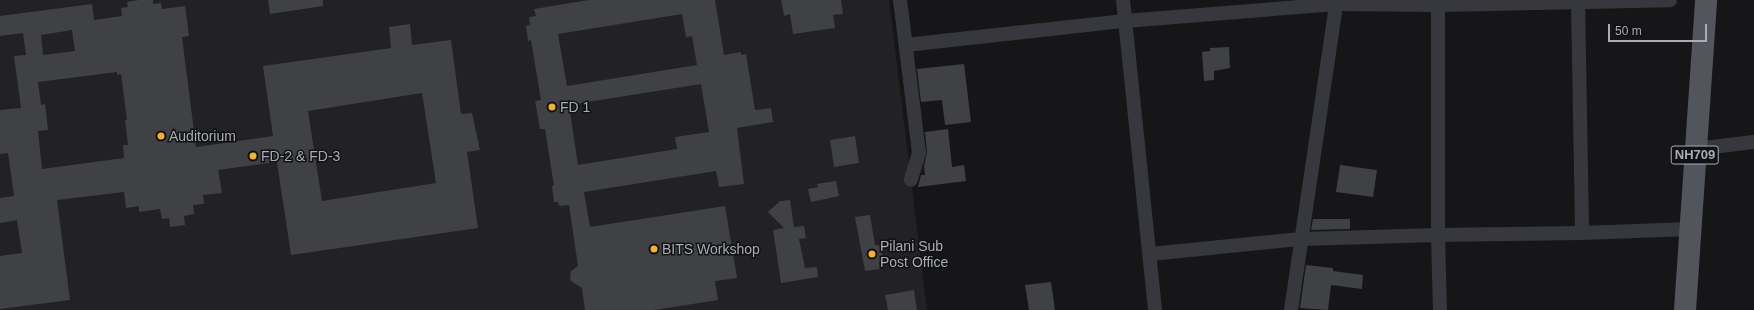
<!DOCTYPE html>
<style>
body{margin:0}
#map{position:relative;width:1754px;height:310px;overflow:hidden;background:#161618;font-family:Arial,sans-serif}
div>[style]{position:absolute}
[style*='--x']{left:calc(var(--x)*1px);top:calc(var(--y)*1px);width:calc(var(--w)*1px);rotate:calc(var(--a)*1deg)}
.built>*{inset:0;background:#222225}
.building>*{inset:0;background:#404145}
.street>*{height:14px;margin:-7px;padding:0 7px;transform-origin:7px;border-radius:7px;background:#37383d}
.primary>*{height:22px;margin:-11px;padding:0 11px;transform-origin:11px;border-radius:11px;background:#53555c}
.dots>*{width:11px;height:11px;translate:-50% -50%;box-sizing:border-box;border:2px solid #111113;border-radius:50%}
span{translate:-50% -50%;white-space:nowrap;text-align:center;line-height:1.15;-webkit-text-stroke:3px #111113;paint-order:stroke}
.shield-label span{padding:1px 3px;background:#111113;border:1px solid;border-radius:3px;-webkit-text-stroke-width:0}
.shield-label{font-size:13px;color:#a8adb8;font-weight:700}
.poi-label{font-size:14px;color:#a8adb8}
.left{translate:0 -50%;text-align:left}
.scale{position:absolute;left:1608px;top:24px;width:99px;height:18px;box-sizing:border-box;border:2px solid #a8adb8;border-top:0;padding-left:5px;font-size:12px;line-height:14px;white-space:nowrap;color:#a8adb8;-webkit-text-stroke:3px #111113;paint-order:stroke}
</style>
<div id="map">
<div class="built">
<i style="clip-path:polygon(0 0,889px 0,927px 310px,0 310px)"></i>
</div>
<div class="building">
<i style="clip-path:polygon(evenodd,139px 0,153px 0,153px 4px,161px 3px,162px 9px,185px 6px,189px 36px,182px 37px,196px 147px,273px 136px,263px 66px,391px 48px,389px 27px,410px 24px,412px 45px,451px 40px,461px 114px,472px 113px,480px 150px,467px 152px,478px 228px,291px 255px,277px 162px,218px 170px,222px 193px,203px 195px,204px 204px,193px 205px,194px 214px,184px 216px,185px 225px,170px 227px,169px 218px,162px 219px,160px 209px,139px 212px,139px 206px,126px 208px,124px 192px,57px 200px,70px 300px,0 309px,0 256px,22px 253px,17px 220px,0 223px,0 198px,14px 196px,8px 153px,0 154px,0 110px,21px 108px,14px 56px,26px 55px,23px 33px,0 36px,0 16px,92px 4px,94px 20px,122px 16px,121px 8px,128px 7px,127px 2px,139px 0,72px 30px,75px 51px,43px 55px,41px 35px,72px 30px,139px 0,117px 72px,117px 75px,121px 74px,127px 120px,125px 120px,128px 145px,123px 145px,124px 158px,42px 169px,38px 131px,48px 130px,45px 104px,41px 105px,38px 82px,117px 72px,139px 0,422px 93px,436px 183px,322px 201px,308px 111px,422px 93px)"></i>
<i style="clip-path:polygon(268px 0,323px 0,323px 6px,270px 14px)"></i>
<i style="clip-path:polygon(evenodd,589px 0,715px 0,724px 55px,741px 52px,741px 55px,746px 54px,755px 110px,771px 108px,773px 122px,737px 128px,744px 184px,719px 187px,716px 171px,584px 192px,590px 227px,725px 206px,737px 278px,715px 281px,718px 300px,654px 310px,585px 310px,582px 288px,571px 281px,570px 278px,571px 271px,578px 266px,569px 205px,559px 206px,558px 202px,554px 202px,552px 186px,554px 186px,545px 129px,540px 129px,535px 101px,541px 100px,531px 40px,528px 41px,526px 26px,530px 25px,529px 17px,536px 16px,534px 9px,589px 0,682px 14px,686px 37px,692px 36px,697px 65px,567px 86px,558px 34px,682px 14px,589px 0,701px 84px,709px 132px,675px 137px,677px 149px,578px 165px,569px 105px,701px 84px)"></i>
<i style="clip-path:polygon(781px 0,841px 0,843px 14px,833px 15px,835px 28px,793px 34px,790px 14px,784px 16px)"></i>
<i style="clip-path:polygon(1229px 47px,1230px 68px,1214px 71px,1214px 80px,1204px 81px,1202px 52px,1210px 51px,1210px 48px)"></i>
<i style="clip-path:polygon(964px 64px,971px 122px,945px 125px,942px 100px,921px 102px,917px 69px)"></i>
<i style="clip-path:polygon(948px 129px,952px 167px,964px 165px,966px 181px,918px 187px,921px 175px,925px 175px,924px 166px,927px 152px,925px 132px)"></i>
<i style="clip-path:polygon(855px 136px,859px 163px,834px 167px,830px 140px)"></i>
<i style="clip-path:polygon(1340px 165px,1377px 170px,1373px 197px,1336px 192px)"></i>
<i style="clip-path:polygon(836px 181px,839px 196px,811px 202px,808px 189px,818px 187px,817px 184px)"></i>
<i style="clip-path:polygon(790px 200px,794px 227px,804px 226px,806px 238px,799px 239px,805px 268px,817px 267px,818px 277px,781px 283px,773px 230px,784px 228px,768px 212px,780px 201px)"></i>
<i style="clip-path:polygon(870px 215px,875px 245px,881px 246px,883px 261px,879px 262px,880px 269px,865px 271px,855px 217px)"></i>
<i style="clip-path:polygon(1313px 219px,1350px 219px,1350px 229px,1311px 230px)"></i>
<i style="clip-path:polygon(1306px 265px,1333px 268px,1333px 271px,1363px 275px,1362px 289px,1331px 285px,1328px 310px,1300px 308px)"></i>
<i style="clip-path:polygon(1051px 282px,1055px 310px,1029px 310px,1025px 285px)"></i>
<i style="clip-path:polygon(914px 290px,917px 310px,888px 310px,885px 295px)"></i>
</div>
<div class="street">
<i style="--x:900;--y:0;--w:154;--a:82.9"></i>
<i style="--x:919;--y:153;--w:28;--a:107"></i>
<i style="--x:1123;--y:0;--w:312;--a:84.1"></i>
<i style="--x:1438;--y:0;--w:235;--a:90"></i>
<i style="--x:1438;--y:235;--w:75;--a:88.5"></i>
<i style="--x:1578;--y:0;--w:233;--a:89"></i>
<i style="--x:906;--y:45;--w:220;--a:-6.3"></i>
<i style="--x:1125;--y:21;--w:212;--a:-4.6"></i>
<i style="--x:1336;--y:4;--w:102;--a:0.6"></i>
<i style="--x:1438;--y:5;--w:232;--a:-1.2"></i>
<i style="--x:1696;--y:149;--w:58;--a:-6.9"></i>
<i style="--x:1150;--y:254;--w:152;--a:-5.7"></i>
<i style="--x:1301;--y:239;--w:137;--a:-1.7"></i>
<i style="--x:1438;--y:235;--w:144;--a:-0.8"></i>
<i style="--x:1582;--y:233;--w:108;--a:-2.1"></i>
<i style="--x:1291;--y:310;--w:313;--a:-81.6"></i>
</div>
<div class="primary">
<i style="--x:1685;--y:310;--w:311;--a:-86.1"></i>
</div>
<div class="dots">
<i style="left:552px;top:107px;background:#f2b134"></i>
<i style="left:161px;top:136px;background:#f2b134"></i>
<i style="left:253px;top:156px;background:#f2b134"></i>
<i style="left:654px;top:249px;background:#f2b134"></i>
<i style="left:872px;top:254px;background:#f2b134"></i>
</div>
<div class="shield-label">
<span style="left:1695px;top:155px">NH709</span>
</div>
<div class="poi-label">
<span class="left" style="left:560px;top:107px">FD 1</span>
<span class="left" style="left:169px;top:136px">Auditorium</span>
<span class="left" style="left:261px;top:156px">FD-2 &amp; FD-3</span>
<span class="left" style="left:880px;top:254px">Pilani Sub<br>Post Office</span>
<span class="left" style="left:662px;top:249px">BITS Workshop</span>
</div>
<div class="scale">50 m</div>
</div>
